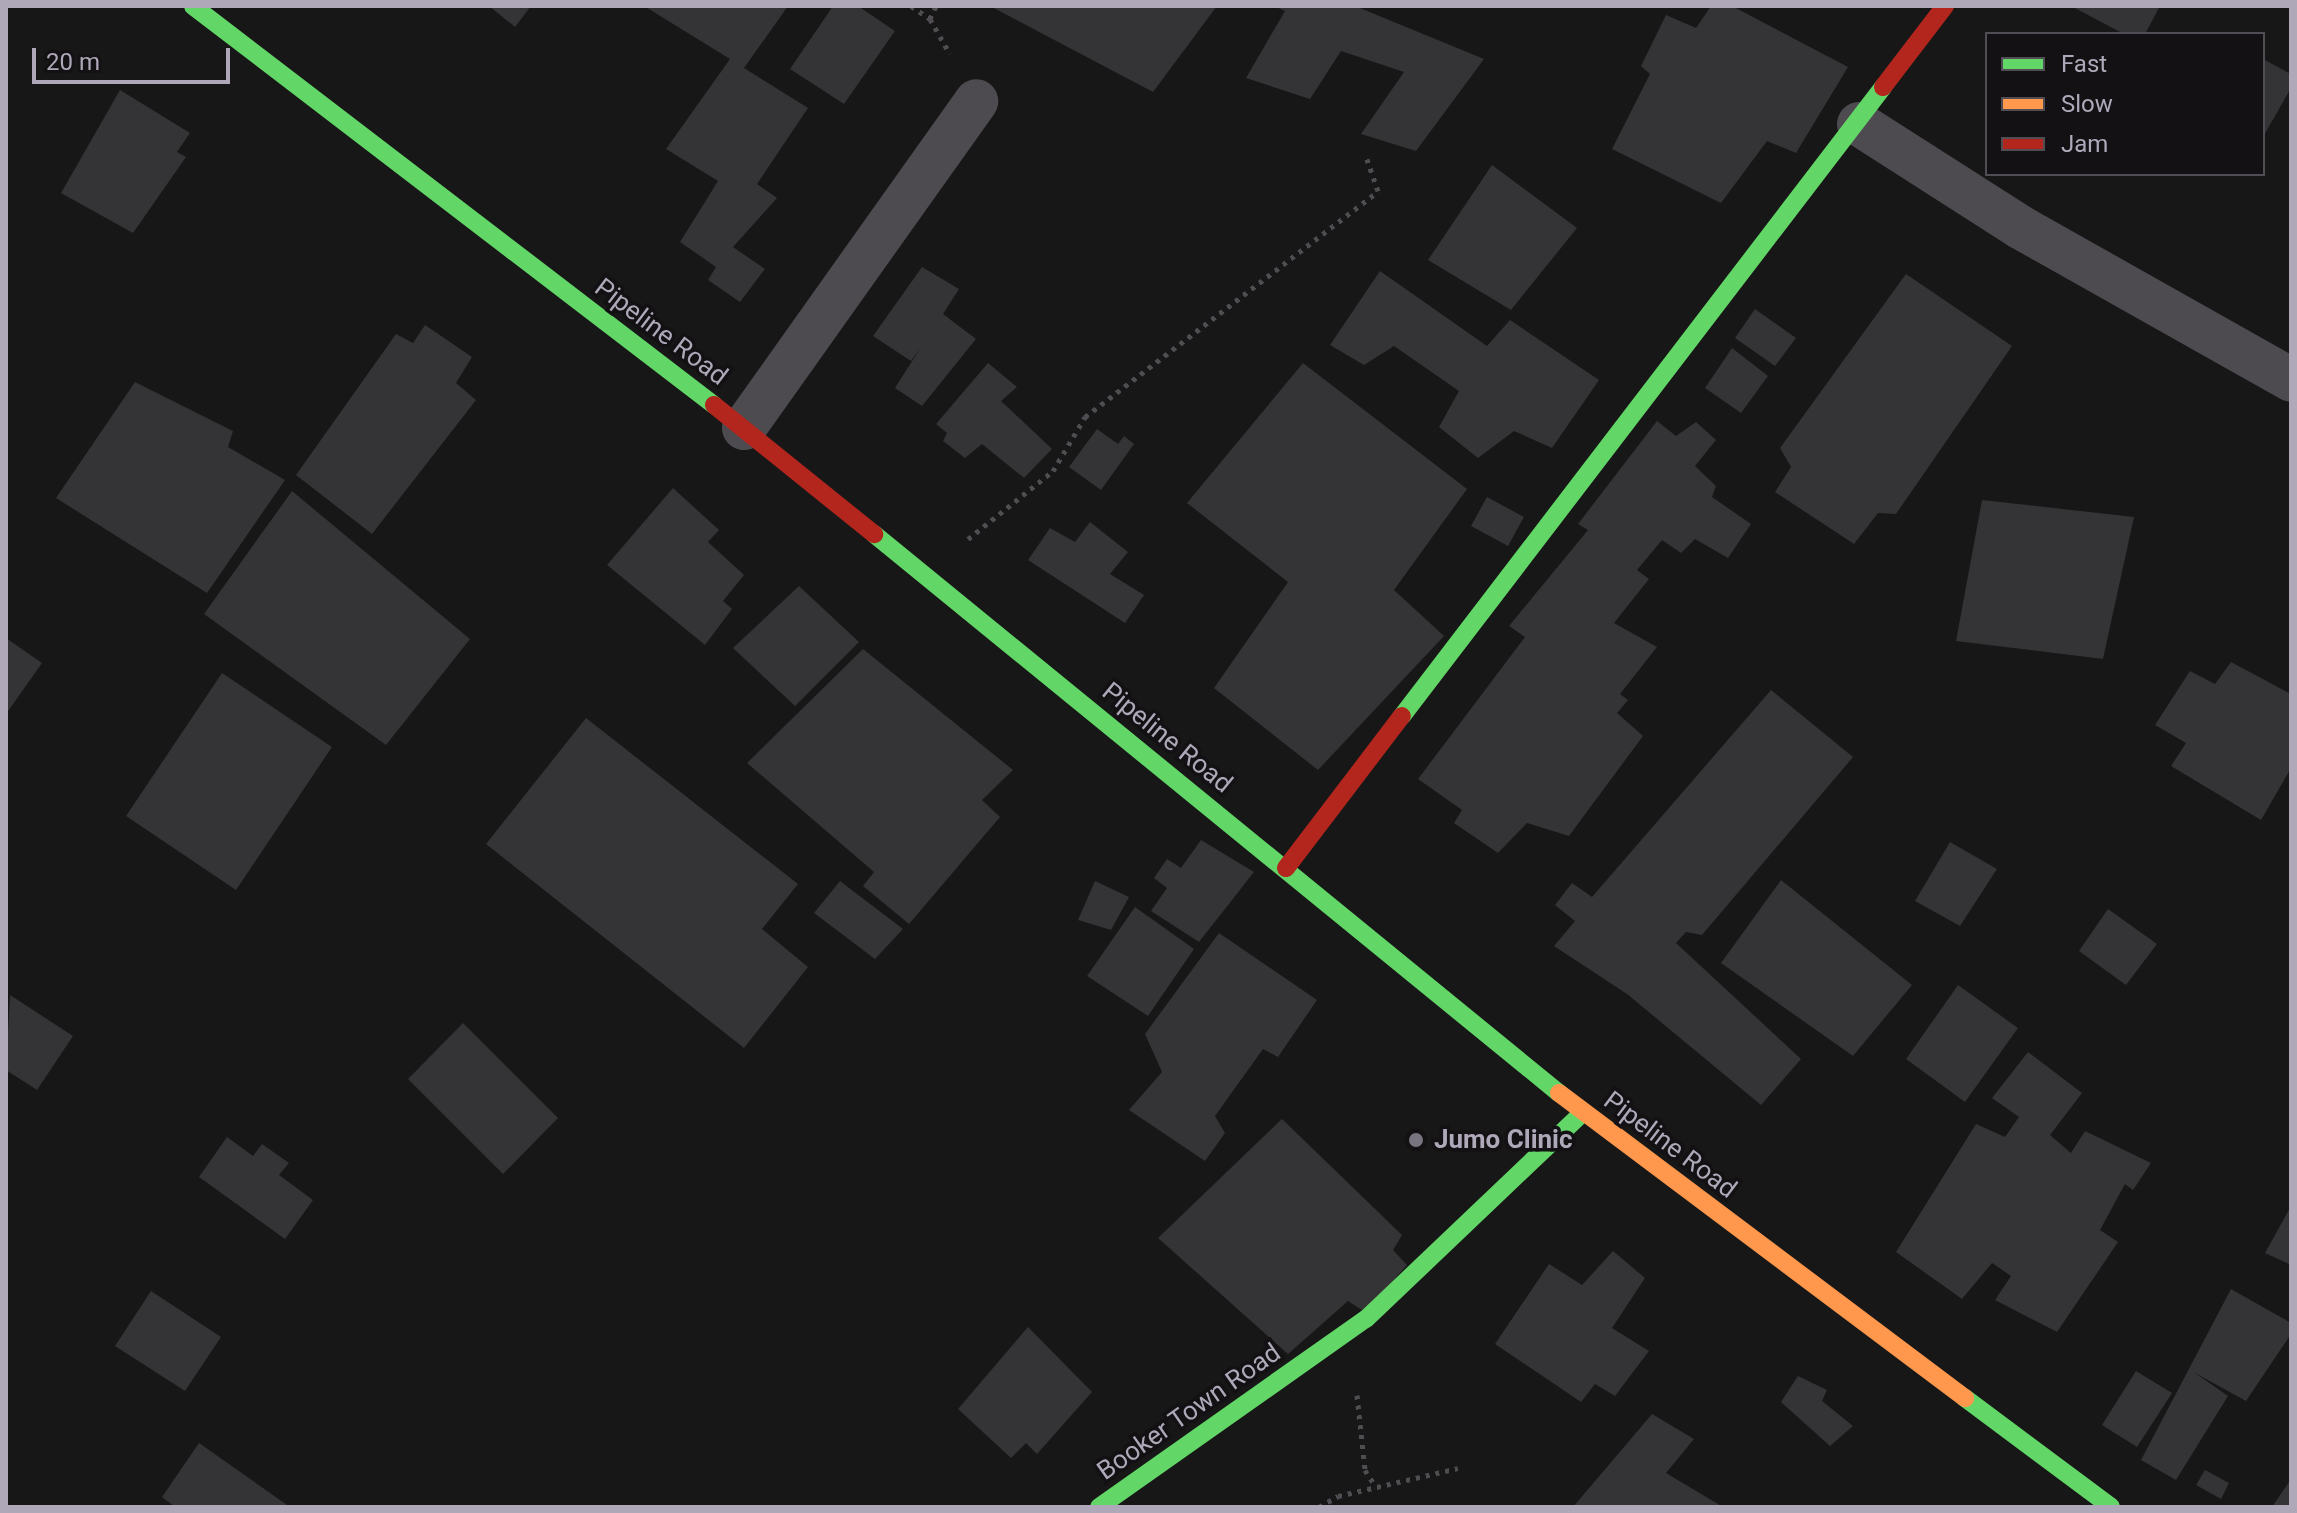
<!DOCTYPE html>
<style>
body{margin:0}
#map{position:relative;width:2297px;height:1513px;overflow:hidden;background:#171717;font-family:Roboto,sans-serif}
div>[style]{position:absolute}
[style*='--x']{left:calc(var(--x)*1px);top:calc(var(--y)*1px);width:calc(var(--w)*1px);rotate:calc(var(--a)*1deg)}
.building>*{inset:0;background:#343335}
.path>*{height:5px;margin-top:-2.5px;transform-origin:0;background:repeating-linear-gradient(90deg,#4f4d52 0 4px,transparent 0 10px)}
.street>*{height:44px;margin:-22px;padding:0 22px;transform-origin:22px;border-radius:22px;background:#4d4b50}
.fast>*{height:18px;margin:-9px;padding:0 9px;transform-origin:9px;border-radius:9px;background:#63d668}
.slow>*{height:18px;margin:-9px;padding:0 9px;transform-origin:9px;border-radius:9px;background:#ff974d}
.jam>*{height:18px;margin:-9px;padding:0 9px;transform-origin:9px;border-radius:9px;background:#b3261e}
.dots>*{width:22px;height:22px;translate:-50% -50%;box-sizing:border-box;border:4px solid #131113;border-radius:50%}
span{translate:-50% -50%;white-space:nowrap;text-align:center;line-height:1.15;-webkit-text-stroke:7px #131113;paint-order:stroke}
.street-label{font-size:26px;color:#aea8b9}
.poi-label{font-size:26px;color:#aea8b9;font-weight:700}
.left{translate:0 -50%;text-align:left}
.frame{position:absolute;inset:0;border:8px solid #aea8b9;pointer-events:none}
.legend{position:absolute;left:1985px;top:32px;width:280px;height:144px;box-sizing:border-box;background:#131113;border:2px solid #514d55;margin:0;padding:10px 14px;list-style:none;font-size:24px;color:#aea8b9}
.legend li{display:flex;align-items:center;gap:16px;height:40px}
.legend b{width:40px;border:2px solid #514d55}
.scale{position:absolute;left:32px;top:48px;width:198px;height:36px;box-sizing:border-box;border:4px solid #aea8b9;border-top:0;padding-left:10px;font-size:24px;line-height:28px;white-space:nowrap;color:#aea8b9;-webkit-text-stroke:6px #131113;paint-order:stroke}
</style>
<div id="map">
<div class="building">
<i style="clip-path:polygon(489px 6px,531px 6px,515px 27px)"></i>
<i style="clip-path:polygon(644px 6px,788px 6px,744px 68px,808px 108px,757px 184px,777px 198px,733px 247px,765px 269px,740px 302px,708px 280px,716px 267px,680px 242px,718px 181px,666px 149px,730px 59px)"></i>
<i style="clip-path:polygon(833px 6px,858px 6px,895px 31px,844px 104px,790px 69px)"></i>
<i style="clip-path:polygon(990px 6px,1217px 6px,1153px 92px)"></i>
<i style="clip-path:polygon(1274px 6px,1355px 6px,1484px 59px,1416px 151px,1361px 134px,1404px 72px,1341px 51px,1310px 99px,1246px 78px,1285px 11px)"></i>
<i style="clip-path:polygon(1711px 6px,1732px 6px,1848px 67px,1796px 153px,1767px 141px,1721px 203px,1612px 149px,1650px 74px,1641px 66px,1666px 15px,1696px 28px)"></i>
<i style="clip-path:polygon(2071px 6px,2160px 6px,2145px 34px,2124px 34px)"></i>
<i style="clip-path:polygon(2263px 59px,2291px 74px,2291px 88px,2263px 137px)"></i>
<i style="clip-path:polygon(120px 90px,190px 133px,177px 152px,186px 157px,133px 233px,61px 193px)"></i>
<i style="clip-path:polygon(1492px 165px,1577px 228px,1511px 310px,1428px 260px)"></i>
<i style="clip-path:polygon(922px 267px,959px 289px,943px 314px,976px 339px,922px 406px,895px 388px,921px 347px,911px 361px,873px 336px)"></i>
<i style="clip-path:polygon(1380px 271px,1487px 346px,1510px 320px,1599px 380px,1552px 448px,1514px 431px,1478px 458px,1439px 427px,1459px 391px,1394px 346px,1364px 365px,1330px 345px)"></i>
<i style="clip-path:polygon(1906px 274px,2012px 346px,1896px 514px,1878px 513px,1854px 544px,1775px 492px,1791px 467px,1780px 448px)"></i>
<i style="clip-path:polygon(1755px 309px,1796px 338px,1775px 366px,1735px 338px)"></i>
<i style="clip-path:polygon(425px 325px,472px 357px,456px 383px,476px 400px,372px 534px,296px 475px,396px 334px,413px 343px)"></i>
<i style="clip-path:polygon(1732px 348px,1768px 376px,1741px 413px,1705px 388px)"></i>
<i style="clip-path:polygon(988px 363px,1017px 387px,1001px 401px,1052px 449px,1024px 478px,982px 444px,965px 458px,943px 441px,947px 433px,936px 424px)"></i>
<i style="clip-path:polygon(1303px 363px,1467px 489px,1394px 590px,1444px 636px,1318px 770px,1214px 688px,1288px 582px,1187px 503px)"></i>
<i style="clip-path:polygon(135px 382px,233px 431px,228px 447px,285px 480px,207px 593px,56px 498px)"></i>
<i style="clip-path:polygon(1657px 421px,1676px 436px,1696px 422px,1716px 440px,1695px 466px,1716px 486px,1712px 497px,1751px 524px,1728px 558px,1695px 539px,1681px 553px,1662px 540px,1637px 570px,1649px 579px,1614px 623px,1657px 647px,1620px 694px,1628px 700px,1617px 713px,1643px 736px,1569px 836px,1527px 823px,1498px 853px,1454px 823px,1462px 810px,1418px 779px,1525px 637px,1509px 626px,1588px 530px,1578px 524px)"></i>
<i style="clip-path:polygon(1097px 429px,1118px 444px,1124px 436px,1134px 444px,1101px 490px,1069px 467px)"></i>
<i style="clip-path:polygon(673px 488px,719px 530px,708px 542px,744px 575px,723px 601px,732px 609px,705px 645px,607px 565px)"></i>
<i style="clip-path:polygon(292px 491px,470px 639px,386px 745px,204px 614px)"></i>
<i style="clip-path:polygon(1487px 497px,1524px 517px,1508px 546px,1471px 526px)"></i>
<i style="clip-path:polygon(1982px 500px,2134px 517px,2103px 659px,1956px 641px)"></i>
<i style="clip-path:polygon(1090px 522px,1128px 552px,1110px 574px,1144px 595px,1125px 623px,1028px 560px,1050px 528px,1075px 542px)"></i>
<i style="clip-path:polygon(799px 586px,859px 642px,795px 706px,733px 648px)"></i>
<i style="clip-path:polygon(6px 638px,42px 663px,6px 714px)"></i>
<i style="clip-path:polygon(863px 649px,1013px 770px,982px 800px,1000px 817px,909px 924px,863px 886px,874px 872px,747px 763px)"></i>
<i style="clip-path:polygon(2231px 662px,2291px 694px,2291px 768px,2261px 820px,2171px 766px,2186px 743px,2155px 725px,2190px 671px,2215px 684px)"></i>
<i style="clip-path:polygon(222px 673px,332px 747px,236px 890px,126px 816px)"></i>
<i style="clip-path:polygon(1771px 690px,1853px 757px,1702px 935px,1686px 932px,1676px 943px,1801px 1059px,1761px 1105px,1627px 994px,1554px 946px,1575px 921px,1555px 905px,1572px 883px,1592px 897px)"></i>
<i style="clip-path:polygon(586px 718px,798px 884px,762px 929px,808px 967px,744px 1048px,486px 844px)"></i>
<i style="clip-path:polygon(1201px 840px,1254px 872px,1199px 942px,1151px 911px,1167px 888px,1154px 878px,1167px 859px,1181px 868px)"></i>
<i style="clip-path:polygon(1950px 842px,1997px 869px,1960px 926px,1915px 901px)"></i>
<i style="clip-path:polygon(1781px 880px,1912px 985px,1853px 1056px,1721px 963px)"></i>
<i style="clip-path:polygon(840px 881px,903px 929px,875px 959px,814px 913px)"></i>
<i style="clip-path:polygon(1095px 881px,1129px 897px,1111px 930px,1078px 920px)"></i>
<i style="clip-path:polygon(1135px 907px,1194px 949px,1148px 1016px,1087px 976px)"></i>
<i style="clip-path:polygon(2108px 909px,2157px 944px,2126px 985px,2079px 951px)"></i>
<i style="clip-path:polygon(1219px 933px,1317px 1000px,1278px 1057px,1263px 1049px,1215px 1116px,1225px 1133px,1205px 1161px,1129px 1110px,1162px 1072px,1145px 1034px)"></i>
<i style="clip-path:polygon(1958px 985px,2018px 1028px,1965px 1102px,1906px 1059px)"></i>
<i style="clip-path:polygon(10px 995px,73px 1036px,37px 1090px,6px 1070px)"></i>
<i style="clip-path:polygon(463px 1023px,558px 1118px,503px 1174px,408px 1079px)"></i>
<i style="clip-path:polygon(2028px 1052px,2082px 1093px,2050px 1135px,2071px 1153px,2085px 1131px,2151px 1163px,2133px 1190px,2125px 1184px,2100px 1230px,2118px 1242px,2057px 1332px,1995px 1300px,2011px 1276px,1992px 1263px,1962px 1299px,1896px 1252px,1976px 1124px,2005px 1137px,2019px 1117px,1992px 1098px)"></i>
<i style="clip-path:polygon(1282px 1119px,1402px 1235px,1393px 1250px,1407px 1265px,1365px 1312px,1348px 1301px,1288px 1354px,1158px 1238px)"></i>
<i style="clip-path:polygon(227px 1137px,253px 1156px,262px 1144px,289px 1163px,279px 1175px,313px 1200px,285px 1239px,199px 1177px)"></i>
<i style="clip-path:polygon(2291px 1206px,2291px 1265px,2265px 1253px)"></i>
<i style="clip-path:polygon(1613px 1251px,1645px 1278px,1612px 1328px,1649px 1351px,1615px 1396px,1595px 1384px,1581px 1402px,1495px 1344px,1549px 1264px,1582px 1285px)"></i>
<i style="clip-path:polygon(2231px 1289px,2291px 1323px,2291px 1334px,2246px 1401px,2195px 1373px,2228px 1396px,2176px 1480px,2141px 1460px)"></i>
<i style="clip-path:polygon(151px 1291px,221px 1337px,185px 1391px,115px 1346px)"></i>
<i style="clip-path:polygon(1028px 1327px,1092px 1392px,1037px 1454px,1026px 1443px,1011px 1458px,958px 1409px)"></i>
<i style="clip-path:polygon(2136px 1371px,2172px 1393px,2137px 1447px,2102px 1425px)"></i>
<i style="clip-path:polygon(1798px 1376px,1827px 1390px,1822px 1401px,1853px 1426px,1830px 1446px,1781px 1402px)"></i>
<i style="clip-path:polygon(1652px 1414px,1694px 1439px,1666px 1473px,1723px 1507px,1573px 1507px)"></i>
<i style="clip-path:polygon(199px 1443px,290px 1507px,175px 1507px,162px 1497px)"></i>
<i style="clip-path:polygon(2205px 1470px,2229px 1483px,2221px 1499px,2196px 1485px)"></i>
<i style="clip-path:polygon(2289px 1482px,2291px 1507px,2272px 1507px)"></i>
</div>
<div class="path">
<i style="--x:911;--y:6;--w:23;--a:34"></i>
<i style="--x:930;--y:19;--w:40;--a:60.3"></i>
<i style="--x:930;--y:19;--w:14;--a:-65"></i>
<i style="--x:968;--y:539;--w:109;--a:-38.7"></i>
<i style="--x:1053;--y:471;--w:63;--a:-59.3"></i>
<i style="--x:1085;--y:417;--w:370;--a:-37.6"></i>
<i style="--x:1378;--y:191;--w:36;--a:-109"></i>
<i style="--x:1357;--y:1395;--w:75;--a:83.9"></i>
<i style="--x:1365;--y:1470;--w:20;--a:57"></i>
<i style="--x:1319;--y:1507;--w:22;--a:-30"></i>
<i style="--x:1338;--y:1496;--w:123;--a:-13.1"></i>
</div>
<div class="street">
<i style="--x:1859;--y:124;--w:191;--a:32.6"></i>
<i style="--x:2020;--y:227;--w:311;--a:29.4"></i>
<i style="--x:744;--y:428;--w:401;--a:-54.6"></i>
</div>
<div class="fast">
<i style="--x:193;--y:6;--w:656;--a:37.45"></i>
<i style="--x:874;--y:534;--w:884;--a:39.22"></i>
<i style="--x:1402;--y:716;--w:792;--a:-52.59"></i>
<i style="--x:1965;--y:1398;--w:182;--a:36.7"></i>
<i style="--x:1099;--y:1507;--w:327;--a:-35.2"></i>
<i style="--x:1366;--y:1319;--w:300;--a:-43.6"></i>
</div>
<div class="slow">
<i style="--x:1559;--y:1093;--w:508;--a:36.92"></i>
</div>
<div class="jam">
<i style="--x:1883;--y:87;--w:102;--a:-52.6"></i>
<i style="--x:714;--y:405;--w:206;--a:38.9"></i>
<i style="--x:1286;--y:868;--w:191;--a:-52.7"></i>
</div>
<div class="dots">
<i style="left:1416px;top:1140px;background:#797580"></i>
</div>
<div class="street-label">
<span style="left:661px;top:332px;rotate:37deg">Pipeline Road</span>
<span style="left:1167px;top:738px;rotate:39deg">Pipeline Road</span>
<span style="left:1670px;top:1145px;rotate:37deg">Pipeline Road</span>
<span style="left:1189px;top:1412px;rotate:-35deg">Booker Town Road</span>
</div>
<div class="poi-label">
<span class="left" style="left:1434px;top:1140px">Jumo Clinic</span>
</div>
<div class="frame"></div>
<ul class="legend">
<li><b style="height:10px;background:#63d668"></b>Fast</li>
<li><b style="height:10px;background:#ff974d"></b>Slow</li>
<li><b style="height:10px;background:#b3261e"></b>Jam</li>
</ul>
<div class="scale">20 m</div>
</div>
